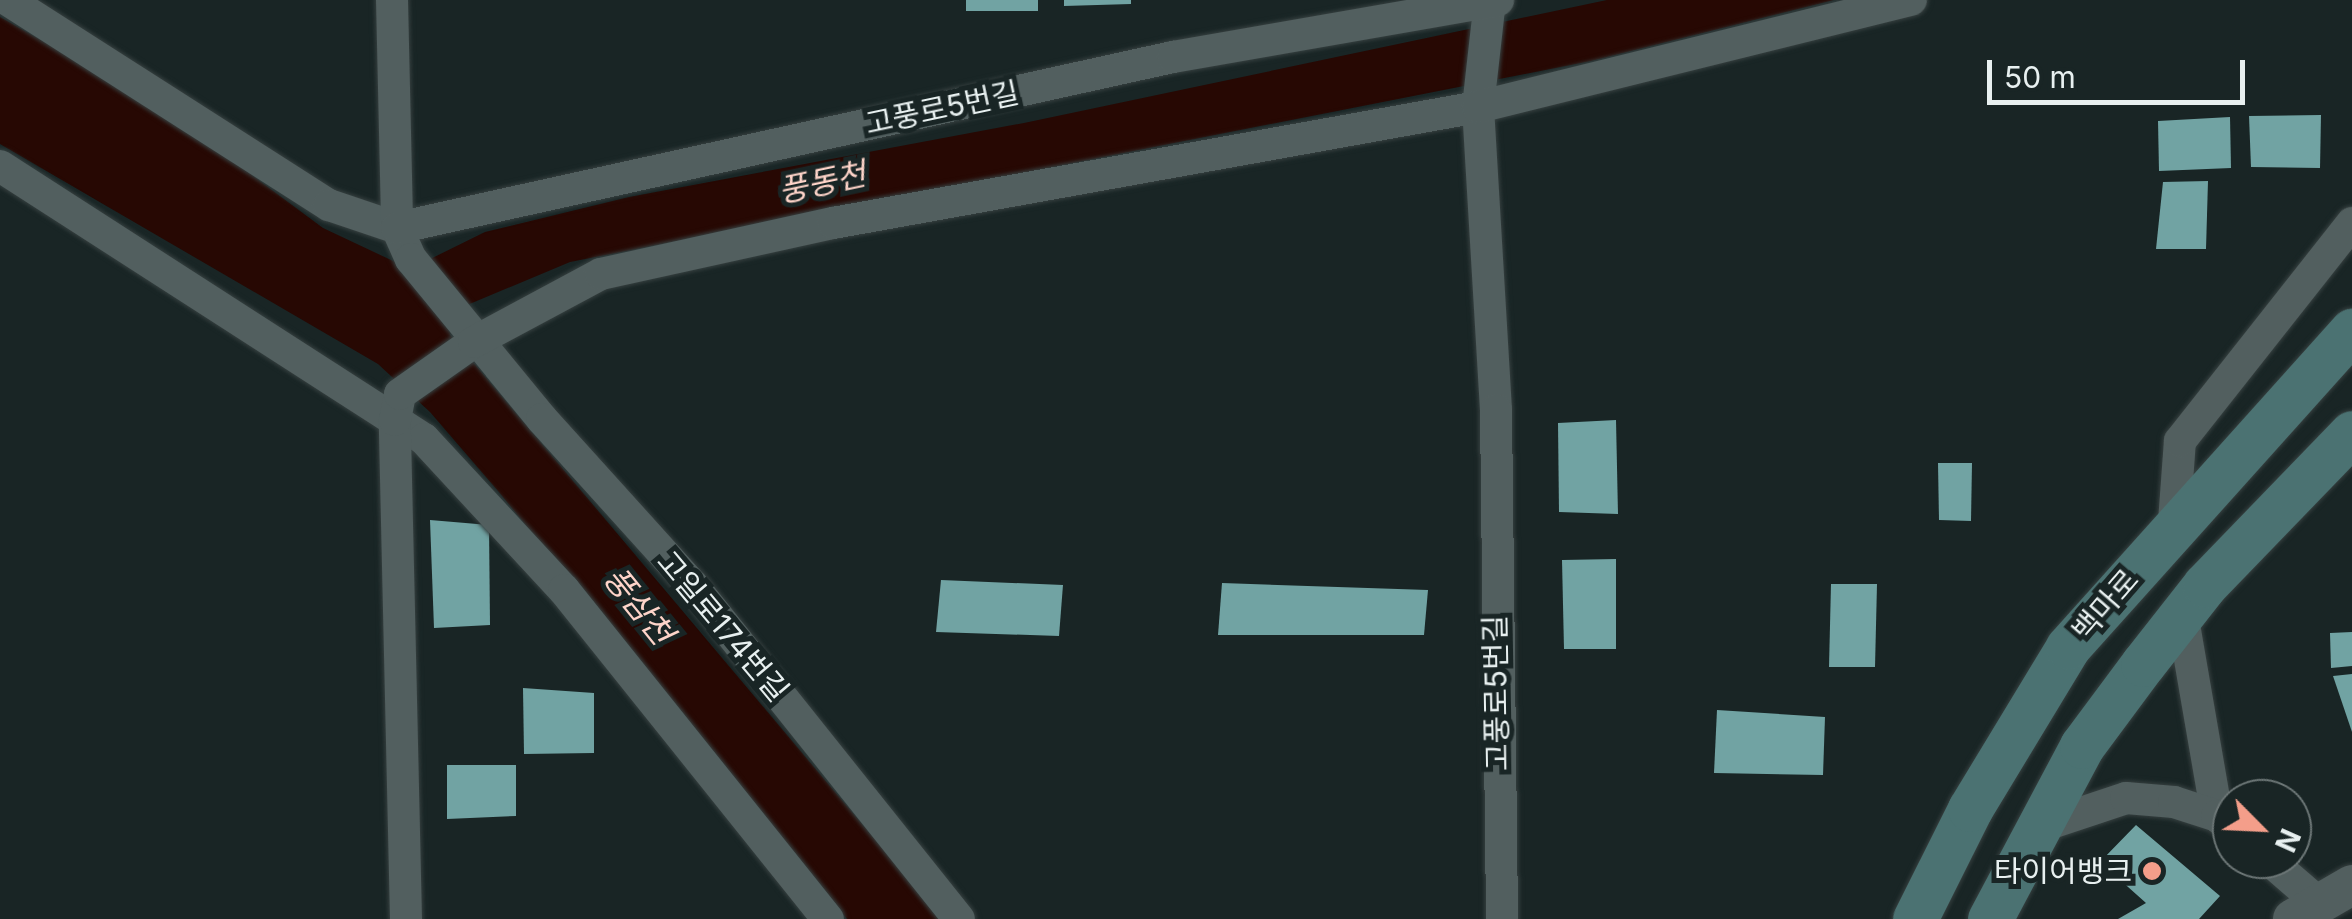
<!DOCTYPE html>
<meta charset="utf-8">
<style>
body{margin:0}
#map{position:relative;width:2352px;height:919px;overflow:hidden;background:#192525;font-family:Inter,"Noto Sans KR",sans-serif}
div>[style]{position:absolute}
[style*='--x']{left:calc(var(--x)*1px);top:calc(var(--y)*1px);width:calc(var(--w)*1px);rotate:calc(var(--a)*1deg)}
.water>*{inset:0;background:#270803}
.building>*{inset:0;background:#71a3a3}
.roads{filter:drop-shadow(0 0 2px #364040) drop-shadow(0 0 2px #364040)}
.minor>*{height:32px;margin:-16px;padding:0 16px;transform-origin:16px;border-radius:16px;background:#525f5f}
.tertiary>*{height:40px;margin:-20px;padding:0 20px;transform-origin:20px;border-radius:20px;background:#525f5f}
.secondary>*{height:45px;margin:-22.5px;padding:0 22.5px;transform-origin:22.5px;border-radius:22.5px;background:#4b7272}
.dots>*{width:28px;height:28px;translate:-50% -50%;box-sizing:border-box;border:5px solid #192525;border-radius:50%}
span{translate:-50% -50%;white-space:nowrap;text-align:center;line-height:1.15;-webkit-text-stroke:10px #192525;paint-order:stroke}
.street-label{font-size:30px;color:#e8f0f0}
.poi-label{font-size:30px;color:#e8f0f0}
.right{translate:-100% -50%;text-align:right}
.water-label{font-size:32px;color:#fed4c9;font-style:italic}
.north{position:absolute;left:2212px;top:779px;width:100px;height:100px;box-sizing:border-box;background:#192525;border:2px solid #6c7676;border-radius:50%;rotate:114deg;font-size:28px;font-weight:700;line-height:40px;text-align:center;color:#e8f0f0}
.north::after{content:'';display:block;margin:auto;width:35px;height:45px;background:#f49e8a;clip-path:polygon(50% 0,100% 100%,50% 72%,0 100%)}
.scale{position:absolute;left:1987px;top:60px;width:258px;height:45px;box-sizing:border-box;border:5px solid #e8f0f0;border-top:0;padding-left:12px;font-size:30px;line-height:35px;white-space:nowrap;color:#e8f0f0;-webkit-text-stroke:8px #192525;paint-order:stroke}
</style>
<div id="map">
<div class="water">
<i style="clip-path:polygon(1607px 0,1834px 0,1591px 61px,570px 262px,460px 308px,451px 319px,450px 335px,942px 919px,847px 919px,498px 491px,430px 412px,378px 364px,0 144px,0 17px,164px 110px,323px 228px,410px 269px,485px 232px,629px 197px,1024px 123px)"></i>
</div>
<div class="building">
<i style="clip-path:polygon(966px 0,1038px 0,1038px 11px,966px 11px)"></i>
<i style="clip-path:polygon(1064px 0,1131px 0,1131px 4px,1064px 6px)"></i>
<i style="clip-path:polygon(2321px 115px,2320px 168px,2251px 167px,2249px 116px)"></i>
<i style="clip-path:polygon(2230px 117px,2231px 168px,2159px 171px,2158px 121px)"></i>
<i style="clip-path:polygon(2208px 181px,2206px 249px,2156px 249px,2163px 182px)"></i>
<i style="clip-path:polygon(1616px 420px,1618px 514px,1559px 512px,1558px 423px)"></i>
<i style="clip-path:polygon(1938px 463px,1972px 463px,1971px 521px,1939px 520px)"></i>
<i style="clip-path:polygon(430px 520px,489px 525px,490px 625px,434px 628px)"></i>
<i style="clip-path:polygon(1616px 559px,1616px 649px,1564px 649px,1562px 560px)"></i>
<i style="clip-path:polygon(941px 580px,1063px 585px,1059px 636px,936px 632px)"></i>
<i style="clip-path:polygon(1222px 583px,1428px 590px,1424px 635px,1218px 635px)"></i>
<i style="clip-path:polygon(1831px 584px,1877px 584px,1875px 667px,1829px 667px)"></i>
<i style="clip-path:polygon(2352px 632px,2352px 666px,2331px 668px,2330px 633px)"></i>
<i style="clip-path:polygon(2352px 674px,2352px 732px,2333px 676px)"></i>
<i style="clip-path:polygon(523px 688px,594px 693px,594px 753px,524px 754px)"></i>
<i style="clip-path:polygon(1717px 710px,1825px 717px,1823px 775px,1714px 773px)"></i>
<i style="clip-path:polygon(447px 765px,516px 765px,516px 816px,447px 819px)"></i>
<i style="clip-path:polygon(2136px 825px,2220px 896px,2199px 919px,2118px 919px,2146px 903px,2100px 862px)"></i>
</div>
<div class="roads">
<div class="minor">
<i style="--x:8;--y:0;--w:381;--a:32.6"></i>
<i style="--x:329;--y:205;--w:72;--a:18.7"></i>
<i style="--x:392;--y:0;--w:228;--a:88.7"></i>
<i style="--x:397;--y:228;--w:34;--a:66"></i>
<i style="--x:411;--y:259;--w:207;--a:50.7"></i>
<i style="--x:542;--y:419;--w:225;--a:47.9"></i>
<i style="--x:693;--y:586;--w:426;--a:51.4"></i>
<i style="--x:1490;--y:0;--w:108;--a:96.4"></i>
<i style="--x:1478;--y:107;--w:304;--a:86.6"></i>
<i style="--x:1496;--y:410;--w:509;--a:89.32"></i>
<i style="--x:0;--y:166;--w:504;--a:32.78"></i>
<i style="--x:424;--y:439;--w:206;--a:47.2"></i>
<i style="--x:564;--y:590;--w:422;--a:51.3"></i>
<i style="--x:397;--y:228;--w:795;--a:-12.43"></i>
<i style="--x:1173;--y:57;--w:330;--a:-9.9"></i>
<i style="--x:2174;--y:522;--w:81;--a:-85.8"></i>
<i style="--x:2180;--y:441;--w:278;--a:-51.7"></i>
<i style="--x:2182;--y:613;--w:206;--a:80.2"></i>
<i style="--x:2036;--y:828;--w:95;--a:-18.4"></i>
<i style="--x:2126;--y:798;--w:48;--a:4.8"></i>
<i style="--x:2174;--y:802;--w:45;--a:18"></i>
<i style="--x:2217;--y:816;--w:19;--a:39"></i>
<i style="--x:2268;--y:859;--w:67;--a:40.8"></i>
<i style="--x:406;--y:919;--w:499;--a:-91.3"></i>
<i style="--x:395;--y:420;--w:26;--a:-79"></i>
<i style="--x:400;--y:394;--w:90;--a:-35.1"></i>
<i style="--x:474;--y:342;--w:144;--a:-28.2"></i>
<i style="--x:601;--y:274;--w:238;--a:-12.4"></i>
<i style="--x:833;--y:223;--w:655;--a:-10.2"></i>
<i style="--x:1478;--y:107;--w:446;--a:-13.9"></i>
</div>
<div class="tertiary">
<i style="--x:2293;--y:919;--w:68;--a:-30"></i>
</div>
<div class="secondary">
<i style="--x:1915;--y:919;--w:123;--a:-63.4"></i>
<i style="--x:1970;--y:809;--w:189;--a:-58.8"></i>
<i style="--x:2068;--y:647;--w:425;--a:-48.1"></i>
<i style="--x:1990;--y:919;--w:196;--a:-62"></i>
<i style="--x:2082;--y:746;--w:102;--a:-53.4"></i>
<i style="--x:2143;--y:664;--w:100;--a:-51.9"></i>
<i style="--x:2205;--y:585;--w:211;--a:-46"></i>
</div>
</div>
<div class="dots">
<i style="left:2152px;top:871px;background:#f49e8a"></i>
</div>
<div class="street-label">
<span style="left:942px;top:108px;rotate:-12deg">고풍로5번길</span>
<span style="left:2105px;top:605px;rotate:-49deg">백마로</span>
<span style="left:723px;top:626px;rotate:50deg">고일로174번길</span>
<span style="left:1496px;top:693px;rotate:-91deg">고풍로5번길</span>
</div>
<div class="poi-label">
<span class="right" style="left:2132px;top:871px">타이어뱅크</span>
</div>
<div class="water-label">
<span style="left:822px;top:183px;rotate:-12deg">풍동천</span>
<span style="left:638px;top:606px;rotate:51deg">풍삼천</span>
</div>
<div class="north">N</div>
<div class="scale">50 m</div>
</div>
